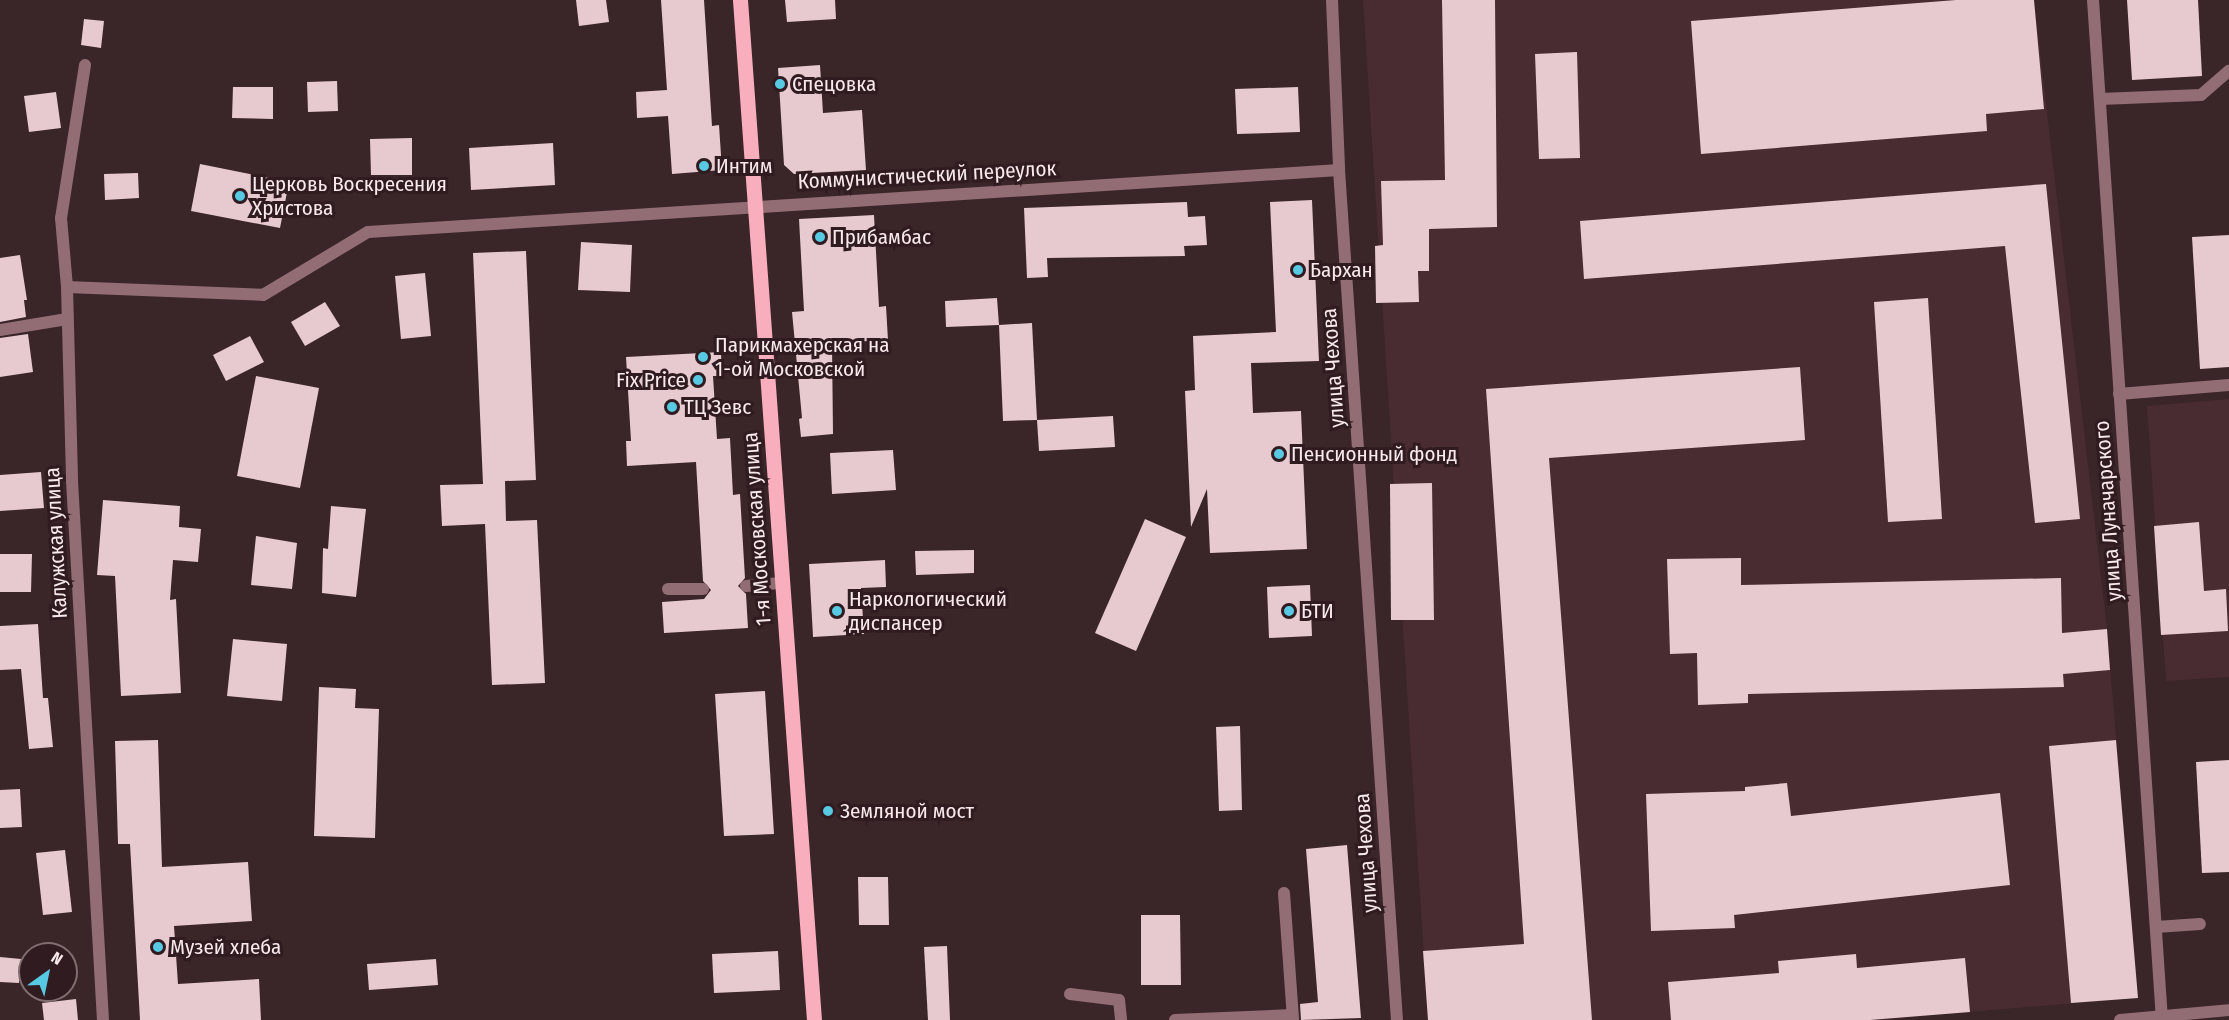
<!DOCTYPE html>
<meta charset="utf-8">
<style>
body{margin:0}
#map{position:relative;width:2229px;height:1020px;overflow:hidden;background:#3a2529;font-family:"Fira Sans Condensed",sans-serif}
div>[style]{position:absolute}
[style*='--x']{left:calc(var(--x)*1px);top:calc(var(--y)*1px);width:calc(var(--w)*1px);rotate:calc(var(--a)*1deg)}
.built>*{inset:0;background:#482c32}
.building>*{inset:0;background:#e6cacf}
.service>*{height:12px;margin:-6px;padding:0 6px;transform-origin:6px;border-radius:6px;background:#926d74}
.minor>*{height:12px;margin:-6px;padding:0 6px;transform-origin:6px;border-radius:6px;background:#926d74}
.tertiary>*{height:12px;margin:-6px;padding:0 6px;transform-origin:6px;border-radius:6px;background:#926d74}
.primary>*{height:15px;margin:-7.5px;padding:0 7.5px;transform-origin:7.5px;border-radius:7.5px;background:#f8aebd}
.dots>*{width:16px;height:16px;translate:-50% -50%;box-sizing:border-box;border:3px solid #301c20;border-radius:50%}
span{translate:-50% -50%;white-space:nowrap;text-align:center;line-height:1.15;-webkit-text-stroke:6px #301c20;paint-order:stroke}
.poi-label{font-size:21px;color:#f8e9ec}
.left{translate:0 -50%;text-align:left}
.right{translate:-100% -50%;text-align:right}
.street-label{font-size:21px;color:#f8e9ec}
.north{position:absolute;left:18px;top:942px;width:60px;height:60px;box-sizing:border-box;background:#301c20;border:2px solid #806e72;border-radius:50%;rotate:33deg;font-size:16px;font-weight:700;line-height:24px;text-align:center;color:#f8e9ec}
.north::after{content:'';display:block;margin:auto;width:21px;height:27px;background:#58c9e3;clip-path:polygon(50% 0,100% 100%,50% 72%,0 100%)}
</style>
<div id="map">
<div class="built">
<i style="clip-path:polygon(1363px 0,2034px 0,2107px 629px,2138px 998px,1870px 1020px,1428px 1020px)"></i>
<i style="clip-path:polygon(2229px 399px,2229px 677px,2166px 681px,2147px 406px)"></i>
</div>
<div class="building">
<i style="clip-path:polygon(576px 0,606px 0,609px 22px,579px 26px)"></i>
<i style="clip-path:polygon(661px 0,704px 0,712px 126px,719px 125px,722px 170px,672px 174px,668px 116px,637px 118px,636px 92px,667px 90px)"></i>
<i style="clip-path:polygon(785px 0,835px 0,836px 19px,787px 22px)"></i>
<i style="clip-path:polygon(1442px 0,1495px 0,1497px 227px,1429px 229px,1429px 271px,1418px 271px,1419px 302px,1376px 303px,1375px 246px,1383px 245px,1381px 181px,1445px 180px)"></i>
<i style="clip-path:polygon(1956px 0,2034px 0,2044px 109px,1986px 114px,1987px 131px,1701px 154px,1691px 21px)"></i>
<i style="clip-path:polygon(2127px 0,2198px 0,2202px 76px,2132px 80px)"></i>
<i style="clip-path:polygon(84px 19px,104px 21px,101px 48px,81px 45px)"></i>
<i style="clip-path:polygon(1577px 52px,1580px 158px,1539px 159px,1535px 54px)"></i>
<i style="clip-path:polygon(820px 65px,823px 113px,862px 110px,866px 170px,794px 174px,784px 165px,778px 68px)"></i>
<i style="clip-path:polygon(337px 81px,338px 111px,308px 112px,307px 82px)"></i>
<i style="clip-path:polygon(233px 87px,273px 87px,273px 119px,232px 118px)"></i>
<i style="clip-path:polygon(1298px 87px,1300px 132px,1237px 134px,1235px 89px)"></i>
<i style="clip-path:polygon(56px 92px,61px 128px,29px 132px,24px 96px)"></i>
<i style="clip-path:polygon(412px 138px,412px 175px,371px 175px,370px 139px)"></i>
<i style="clip-path:polygon(553px 143px,555px 185px,471px 190px,469px 148px)"></i>
<i style="clip-path:polygon(200px 164px,289px 182px,280px 228px,191px 211px)"></i>
<i style="clip-path:polygon(138px 173px,139px 198px,105px 200px,104px 174px)"></i>
<i style="clip-path:polygon(2046px 184px,2080px 519px,2035px 523px,2005px 246px,1584px 279px,1580px 221px)"></i>
<i style="clip-path:polygon(1312px 200px,1319px 361px,1251px 363px,1253px 413px,1301px 411px,1307px 549px,1210px 553px,1207px 489px,1191px 527px,1185px 391px,1195px 390px,1193px 336px,1276px 332px,1270px 202px)"></i>
<i style="clip-path:polygon(1187px 202px,1188px 217px,1205px 216px,1207px 245px,1184px 246px,1185px 256px,1047px 258px,1048px 277px,1027px 278px,1024px 208px)"></i>
<i style="clip-path:polygon(874px 215px,879px 307px,886px 306px,888px 340px,832px 343px,833px 434px,801px 437px,799px 419px,802px 418px,792px 312px,804px 311px,799px 219px)"></i>
<i style="clip-path:polygon(2229px 235px,2229px 367px,2200px 369px,2192px 237px)"></i>
<i style="clip-path:polygon(581px 242px,632px 245px,630px 292px,578px 290px)"></i>
<i style="clip-path:polygon(526px 251px,536px 480px,505px 481px,506px 521px,537px 520px,545px 683px,492px 685px,485px 524px,442px 526px,440px 485px,483px 484px,473px 253px)"></i>
<i style="clip-path:polygon(20px 255px,27px 300px,24px 300px,26px 317px,0 322px,0 258px)"></i>
<i style="clip-path:polygon(425px 273px,431px 336px,401px 339px,395px 276px)"></i>
<i style="clip-path:polygon(997px 298px,999px 325px,946px 327px,945px 301px)"></i>
<i style="clip-path:polygon(1928px 298px,1942px 519px,1888px 522px,1874px 302px)"></i>
<i style="clip-path:polygon(325px 302px,340px 326px,305px 346px,291px 322px)"></i>
<i style="clip-path:polygon(1032px 323px,1037px 420px,1003px 421px,999px 325px)"></i>
<i style="clip-path:polygon(28px 334px,33px 372px,0 377px,0 338px)"></i>
<i style="clip-path:polygon(250px 336px,264px 362px,226px 381px,213px 355px)"></i>
<i style="clip-path:polygon(721px 352px,722px 376px,713px 376px,717px 439px,730px 438px,733px 495px,740px 494px,745px 578px,738px 586px,746px 594px,748px 628px,664px 633px,662px 602px,704px 599px,711px 590px,703px 581px,696px 462px,627px 466px,626px 441px,631px 441px,626px 357px)"></i>
<i style="clip-path:polygon(1800px 367px,1805px 440px,1549px 458px,1592px 1020px,1428px 1020px,1423px 951px,1524px 944px,1486px 389px)"></i>
<i style="clip-path:polygon(256px 376px,319px 388px,300px 488px,237px 476px)"></i>
<i style="clip-path:polygon(1113px 416px,1115px 447px,1039px 451px,1037px 420px)"></i>
<i style="clip-path:polygon(893px 450px,896px 490px,832px 494px,830px 453px)"></i>
<i style="clip-path:polygon(41px 472px,44px 508px,0 511px,0 475px)"></i>
<i style="clip-path:polygon(1432px 483px,1434px 620px,1391px 620px,1390px 484px)"></i>
<i style="clip-path:polygon(103px 500px,180px 506px,179px 527px,201px 529px,198px 562px,173px 560px,170px 600px,176px 599px,181px 693px,121px 696px,115px 576px,97px 575px)"></i>
<i style="clip-path:polygon(331px 506px,366px 509px,356px 597px,322px 593px,323px 548px,328px 549px)"></i>
<i style="clip-path:polygon(1145px 519px,1186px 537px,1136px 651px,1095px 633px)"></i>
<i style="clip-path:polygon(2199px 522px,2204px 591px,2226px 589px,2228px 631px,2161px 635px,2154px 526px)"></i>
<i style="clip-path:polygon(256px 536px,297px 543px,292px 589px,251px 585px)"></i>
<i style="clip-path:polygon(974px 550px,974px 573px,916px 575px,915px 551px)"></i>
<i style="clip-path:polygon(0 554px,32px 554px,31px 592px,0 592px)"></i>
<i style="clip-path:polygon(1741px 558px,1741px 585px,2061px 578px,2062px 633px,2107px 629px,2110px 670px,2063px 674px,2064px 687px,1748px 694px,1748px 703px,1698px 705px,1697px 653px,1670px 654px,1667px 559px)"></i>
<i style="clip-path:polygon(885px 560px,886px 587px,861px 588px,864px 634px,813px 637px,809px 564px)"></i>
<i style="clip-path:polygon(1310px 585px,1312px 636px,1269px 638px,1267px 587px)"></i>
<i style="clip-path:polygon(38px 624px,43px 698px,48px 698px,53px 747px,29px 749px,21px 669px,0 670px,0 626px)"></i>
<i style="clip-path:polygon(233px 639px,287px 644px,282px 701px,227px 696px)"></i>
<i style="clip-path:polygon(319px 687px,356px 689px,355px 708px,379px 709px,375px 838px,314px 836px)"></i>
<i style="clip-path:polygon(765px 691px,774px 834px,724px 836px,715px 694px)"></i>
<i style="clip-path:polygon(1240px 726px,1242px 810px,1219px 811px,1216px 727px)"></i>
<i style="clip-path:polygon(158px 740px,162px 867px,248px 862px,252px 921px,174px 926px,178px 984px,259px 979px,261px 1020px,140px 1020px,130px 844px,118px 844px,115px 741px)"></i>
<i style="clip-path:polygon(2116px 740px,2138px 998px,2071px 1003px,2049px 746px)"></i>
<i style="clip-path:polygon(2229px 760px,2229px 872px,2202px 873px,2196px 762px)"></i>
<i style="clip-path:polygon(1787px 783px,1791px 816px,2000px 793px,2010px 885px,1734px 915px,1735px 928px,1651px 931px,1646px 794px,1745px 791px,1745px 787px)"></i>
<i style="clip-path:polygon(20px 789px,22px 827px,0 828px,0 790px)"></i>
<i style="clip-path:polygon(1347px 845px,1361px 1018px,1301px 1020px,1300px 1004px,1318px 1002px,1306px 849px)"></i>
<i style="clip-path:polygon(65px 850px,72px 912px,43px 915px,36px 853px)"></i>
<i style="clip-path:polygon(858px 877px,888px 877px,889px 925px,859px 925px)"></i>
<i style="clip-path:polygon(1141px 915px,1180px 915px,1181px 985px,1141px 985px)"></i>
<i style="clip-path:polygon(947px 946px,950px 1020px,928px 1020px,924px 947px)"></i>
<i style="clip-path:polygon(778px 951px,780px 990px,714px 993px,712px 954px)"></i>
<i style="clip-path:polygon(1856px 954px,1857px 968px,1965px 958px,1970px 1012px,1870px 1020px,1671px 1020px,1668px 982px,1779px 973px,1778px 961px)"></i>
<i style="clip-path:polygon(0 957px,21px 959px,19px 983px,0 982px)"></i>
<i style="clip-path:polygon(436px 959px,438px 985px,369px 990px,367px 964px)"></i>
<i style="clip-path:polygon(76px 999px,78px 1020px,44px 1020px,42px 1003px)"></i>
</div>
<div class="service">
<i style="--x:2100;--y:99;--w:101;--a:-2.3"></i>
<i style="--x:2201;--y:95;--w:37;--a:-41"></i>
<i style="--x:2119;--y:394;--w:110;--a:-4.7"></i>
<i style="--x:746;--y:586;--w:36;--a:-5"></i>
<i style="--x:668;--y:589;--w:35;--a:0"></i>
<i style="--x:1284;--y:893;--w:127;--a:85.9"></i>
<i style="--x:2156;--y:927;--w:44;--a:-3.9"></i>
<i style="--x:1070;--y:994;--w:49;--a:7"></i>
<i style="--x:1119;--y:1000;--w:20;--a:84"></i>
<i style="--x:1175;--y:1020;--w:117;--a:-2.4"></i>
</div>
<div class="minor">
<i style="--x:1332;--y:0;--w:170;--a:87.6"></i>
<i style="--x:1339;--y:170;--w:852;--a:86.1"></i>
<i style="--x:2093;--y:0;--w:1022;--a:86.13"></i>
<i style="--x:85;--y:65;--w:155;--a:98.9"></i>
<i style="--x:61;--y:218;--w:69;--a:85"></i>
<i style="--x:67;--y:287;--w:194;--a:88.5"></i>
<i style="--x:72;--y:481;--w:540;--a:86.71"></i>
<i style="--x:67;--y:287;--w:196;--a:2.3"></i>
<i style="--x:263;--y:295;--w:122;--a:-31"></i>
<i style="--x:368;--y:232;--w:973;--a:-3.65"></i>
<i style="--x:0;--y:330;--w:68;--a:-9.3"></i>
</div>
<div class="tertiary">
<i style="--x:2120;--y:1020;--w:109;--a:-5.2"></i>
</div>
<div class="primary">
<i style="--x:740;--y:0;--w:1023;--a:85.85"></i>
</div>
<div class="dots">
<i style="left:780px;top:84px;background:#58c9e3"></i>
<i style="left:704px;top:166px;background:#58c9e3"></i>
<i style="left:240px;top:196px;background:#58c9e3"></i>
<i style="left:820px;top:237px;background:#58c9e3"></i>
<i style="left:1298px;top:270px;background:#58c9e3"></i>
<i style="left:703px;top:357px;background:#58c9e3"></i>
<i style="left:698px;top:380px;background:#58c9e3"></i>
<i style="left:672px;top:407px;background:#58c9e3"></i>
<i style="left:1279px;top:454px;background:#58c9e3"></i>
<i style="left:837px;top:611px;background:#58c9e3"></i>
<i style="left:1289px;top:611px;background:#58c9e3"></i>
<i style="left:828px;top:811px;background:#58c9e3"></i>
<i style="left:158px;top:947px;background:#58c9e3"></i>
</div>
<div class="poi-label">
<span class="left" style="left:792px;top:84px">Спецовка</span>
<span class="left" style="left:716px;top:166px">Интим</span>
<span class="left" style="left:252px;top:196px">Церковь Воскресения<br>Христова</span>
<span class="left" style="left:832px;top:237px">Прибамбас</span>
<span class="left" style="left:1310px;top:270px">Бархан</span>
<span class="left" style="left:715px;top:357px">Парикмахерская на<br>1-ой Московской</span>
<span class="right" style="left:686px;top:380px">Fix Price</span>
<span class="left" style="left:684px;top:407px">ТЦ Зевс</span>
<span class="left" style="left:1291px;top:454px">Пенсионный фонд</span>
<span class="left" style="left:849px;top:611px">Наркологический<br>диспансер</span>
<span class="left" style="left:1301px;top:611px">БТИ</span>
<span class="left" style="left:840px;top:811px">Земляной мост</span>
<span class="left" style="left:170px;top:947px">Музей хлеба</span>
</div>
<div class="street-label">
<span style="left:927px;top:175px;rotate:-3deg">Коммунистический переулок</span>
<span style="left:1333px;top:368px;rotate:-94deg">улица Чехова</span>
<span style="left:2108px;top:511px;rotate:-94deg">улица Луначарского</span>
<span style="left:757px;top:529px;rotate:-94deg">1-я Московская улица</span>
<span style="left:56px;top:543px;rotate:-93deg">Калужская улица</span>
<span style="left:1366px;top:853px;rotate:-94deg">улица Чехова</span>
</div>
<div class="north">N</div>
</div>
